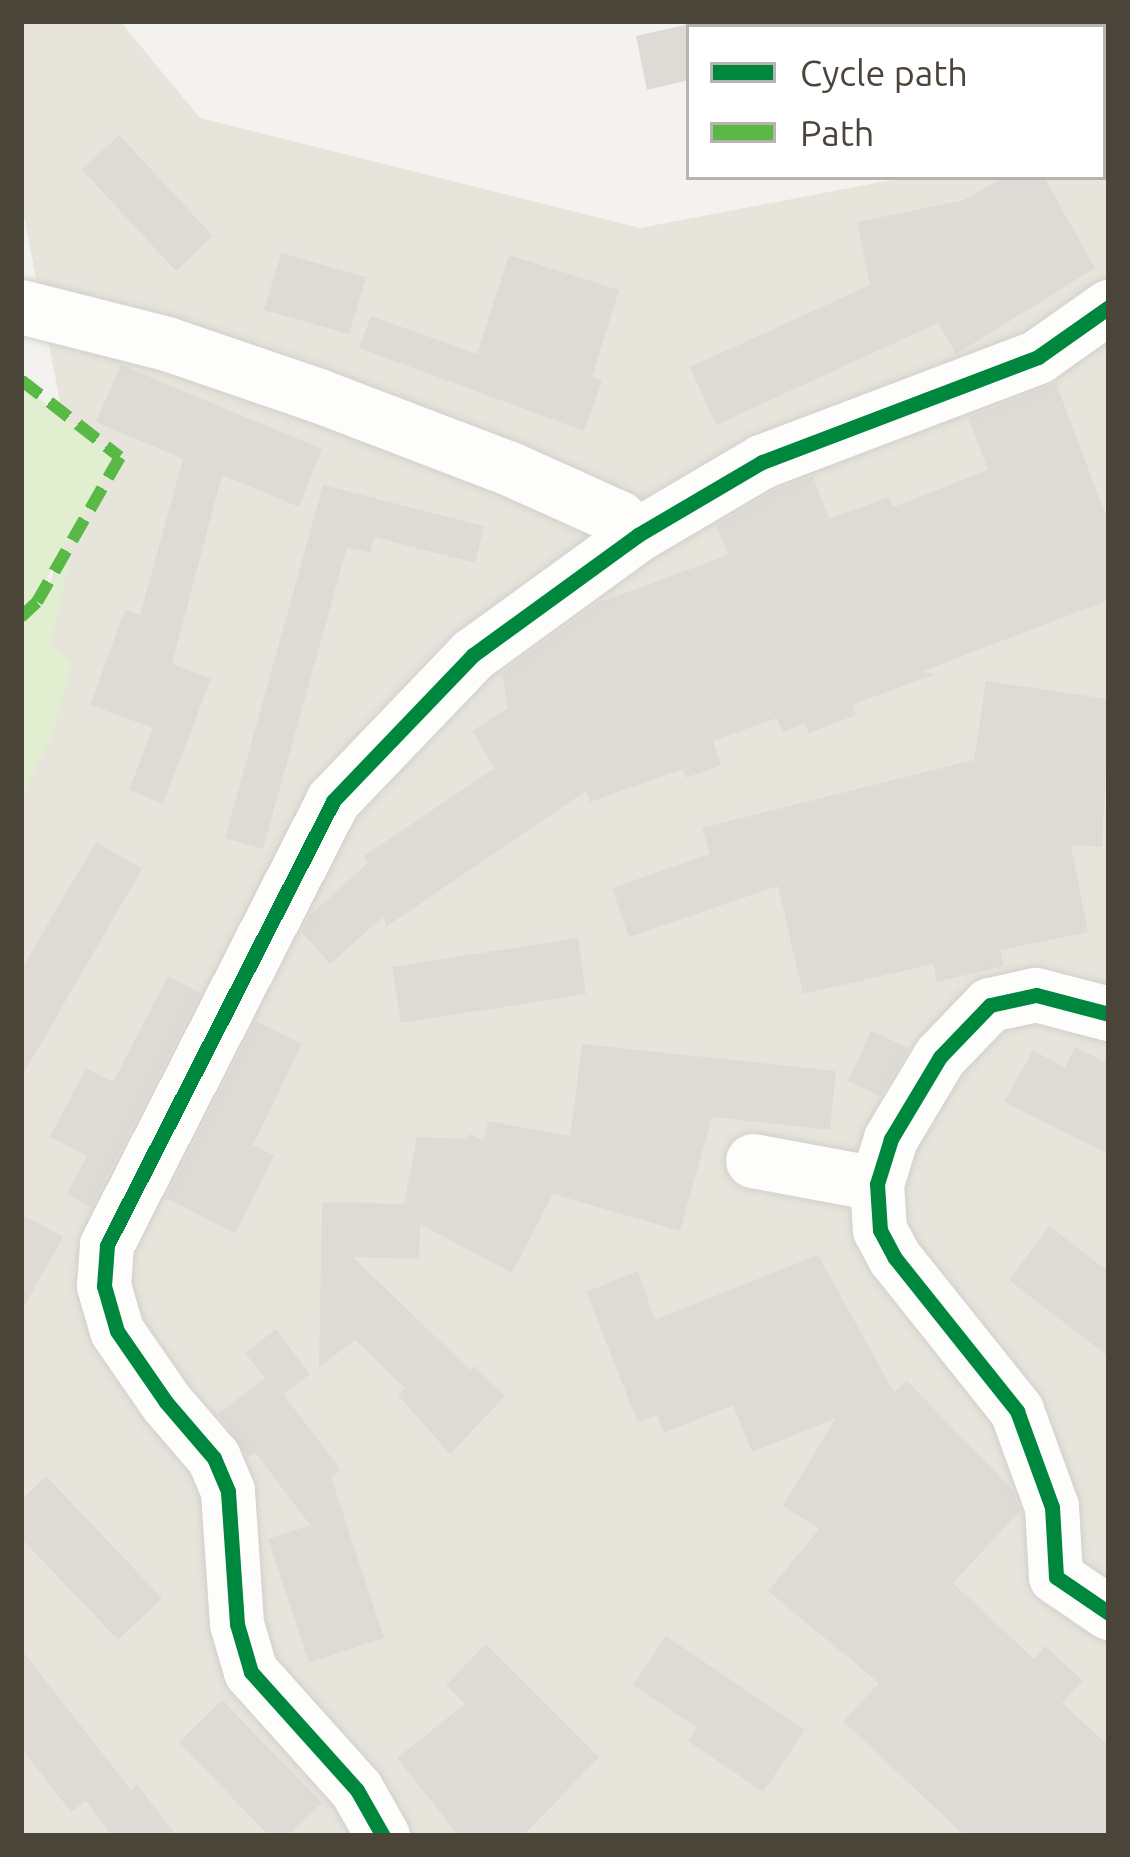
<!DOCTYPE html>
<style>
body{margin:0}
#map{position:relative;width:1130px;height:1857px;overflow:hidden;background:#f4f2ee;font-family:Ubuntu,sans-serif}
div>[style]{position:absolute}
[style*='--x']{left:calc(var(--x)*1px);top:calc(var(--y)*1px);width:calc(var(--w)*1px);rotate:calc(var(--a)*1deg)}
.residential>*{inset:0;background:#e7e4dc}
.green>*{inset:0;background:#e1eecf}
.building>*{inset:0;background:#dedbd6}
.roads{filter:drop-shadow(0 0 3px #d2d0cb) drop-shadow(0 0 3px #d2d0cb)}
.street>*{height:54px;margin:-27px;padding:0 27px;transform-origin:27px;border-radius:27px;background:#fdfdfc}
.quiet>*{height:12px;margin-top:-6px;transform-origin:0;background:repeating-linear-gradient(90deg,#58b947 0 24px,transparent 0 36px)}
.cycleway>*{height:15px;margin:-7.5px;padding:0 7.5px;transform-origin:7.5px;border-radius:7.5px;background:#00873e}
span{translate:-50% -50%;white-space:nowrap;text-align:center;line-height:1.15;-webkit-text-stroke:10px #fff;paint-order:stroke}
.frame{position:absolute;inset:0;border:24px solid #4b4439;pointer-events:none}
.legend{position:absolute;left:686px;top:24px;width:420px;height:156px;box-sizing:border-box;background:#fff;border:3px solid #b7b4b0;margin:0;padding:15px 21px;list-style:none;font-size:36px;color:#4b4439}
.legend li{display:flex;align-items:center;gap:24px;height:60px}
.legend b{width:60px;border:3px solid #b7b4b0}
</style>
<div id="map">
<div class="residential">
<i style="clip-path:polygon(21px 21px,120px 21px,200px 118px,640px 228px,907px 177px,1103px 177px,1103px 27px,1053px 27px,1058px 21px,1109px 21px,1109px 1836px,21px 1836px,21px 677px,78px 494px,21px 201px)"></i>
</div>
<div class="green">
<i style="clip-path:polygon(21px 384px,116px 458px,34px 600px,21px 612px)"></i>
<i style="clip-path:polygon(71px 550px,51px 645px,72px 662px,51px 738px,21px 797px,21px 621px,40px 605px)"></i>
</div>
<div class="building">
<i style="clip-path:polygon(689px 24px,689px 80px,647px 90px,636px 36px)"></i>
<i style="clip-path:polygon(119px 135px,213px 236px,176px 271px,82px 170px)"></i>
<i style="clip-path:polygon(1005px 177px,1044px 177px,1095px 268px,956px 354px,938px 323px,716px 425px,690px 367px,870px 285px,857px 222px,964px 200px)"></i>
<i style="clip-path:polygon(281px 253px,366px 277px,349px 334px,264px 310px)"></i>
<i style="clip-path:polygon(509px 255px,619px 290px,592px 377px,602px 381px,584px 431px,359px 348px,371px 316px,477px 354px)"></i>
<i style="clip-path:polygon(121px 365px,322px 449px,299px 507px,222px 475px,172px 664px,211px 679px,163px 804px,129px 790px,153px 728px,90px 705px,125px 610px,140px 615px,183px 459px,96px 422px)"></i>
<i style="clip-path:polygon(1056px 383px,1109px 524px,1109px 600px,921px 672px,935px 674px,852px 705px,856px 715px,809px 733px,805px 723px,782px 732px,777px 718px,713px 741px,721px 765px,686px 778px,683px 769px,590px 802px,586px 791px,386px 927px,384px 916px,330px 964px,302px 932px,311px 914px,368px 863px,364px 856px,495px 768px,472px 731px,508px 708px,502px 673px,598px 603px,728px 555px,716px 525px,776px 490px,813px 476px,829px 519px,889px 497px,893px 507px,988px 470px,968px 418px)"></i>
<i style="clip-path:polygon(323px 485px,484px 526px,475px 563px,374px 537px,370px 553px,347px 547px,263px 849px,225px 838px)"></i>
<i style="clip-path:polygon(986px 681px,1109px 699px,1102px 847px,1071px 845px,1088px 932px,1000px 950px,1004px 966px,937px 982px,933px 964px,803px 994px,778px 886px,629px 937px,612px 888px,710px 854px,702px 828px,974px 760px)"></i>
<i style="clip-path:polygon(96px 842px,142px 869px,21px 1078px,21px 970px)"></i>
<i style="clip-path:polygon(578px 938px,586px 994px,401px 1023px,392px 967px)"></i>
<i style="clip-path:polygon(168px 976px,200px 993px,91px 1207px,67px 1194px,87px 1156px,50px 1137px,86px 1068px,113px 1082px)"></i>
<i style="clip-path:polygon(256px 1021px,302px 1044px,253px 1145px,274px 1155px,235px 1233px,166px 1198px)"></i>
<i style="clip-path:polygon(871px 1031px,909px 1048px,880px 1096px,848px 1081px)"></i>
<i style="clip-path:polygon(582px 1044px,836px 1071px,830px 1130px,712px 1117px,680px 1231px,553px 1194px,512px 1273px,420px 1224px,419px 1259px,353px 1257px,470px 1370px,474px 1366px,505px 1396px,450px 1454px,398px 1395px,405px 1388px,355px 1340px,319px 1367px,322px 1202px,404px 1204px,417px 1137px,467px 1139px,469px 1134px,484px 1140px,488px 1121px,570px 1136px)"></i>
<i style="clip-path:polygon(1075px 1047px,1109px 1064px,1109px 1154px,1004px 1102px,1033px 1050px,1065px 1068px)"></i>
<i style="clip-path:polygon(21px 1214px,63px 1237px,21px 1312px)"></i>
<i style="clip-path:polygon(1049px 1226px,1109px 1272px,1109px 1357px,1009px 1280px)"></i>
<i style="clip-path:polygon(818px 1255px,894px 1392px,907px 1381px,1012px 1489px,1020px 1511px,953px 1583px,1034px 1659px,1045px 1646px,1083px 1681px,1062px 1703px,1109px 1746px,1109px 1836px,965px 1836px,843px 1721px,879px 1683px,768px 1591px,819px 1529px,783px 1506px,836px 1418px,752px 1452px,733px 1405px,664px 1433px,657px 1415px,638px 1423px,586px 1292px,638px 1271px,655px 1320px)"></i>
<i style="clip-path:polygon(276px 1329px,310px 1374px,283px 1394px,341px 1470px,331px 1477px,384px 1638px,309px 1663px,268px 1539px,310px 1525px,255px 1452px,248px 1457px,218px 1414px,265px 1378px,245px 1353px)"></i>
<i style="clip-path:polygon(46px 1476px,162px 1598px,118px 1640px,21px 1538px,21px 1500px)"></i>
<i style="clip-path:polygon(666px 1636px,805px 1730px,763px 1792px,688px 1741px,697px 1728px,633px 1685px)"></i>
<i style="clip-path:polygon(486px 1644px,599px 1757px,523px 1836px,459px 1836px,397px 1758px,465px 1704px,446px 1685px)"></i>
<i style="clip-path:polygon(21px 1649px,131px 1790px,137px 1784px,177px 1836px,112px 1836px,86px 1801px,71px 1812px,21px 1748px)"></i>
<i style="clip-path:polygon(222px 1700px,322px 1803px,288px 1836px,269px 1836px,179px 1742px)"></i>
</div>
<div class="roads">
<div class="street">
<i style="--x:21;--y:307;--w:151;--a:14.2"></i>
<i style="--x:167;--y:344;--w:161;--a:18.9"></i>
<i style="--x:319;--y:396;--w:202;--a:20.9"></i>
<i style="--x:508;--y:468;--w:122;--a:24.2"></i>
<i style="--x:619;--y:518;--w:25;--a:42"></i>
<i style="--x:1109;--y:1014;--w:75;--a:-165.4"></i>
<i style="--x:1036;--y:995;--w:47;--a:167.7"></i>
<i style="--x:990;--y:1005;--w:72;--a:133.9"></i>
<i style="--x:940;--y:1057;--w:96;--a:120.9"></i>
<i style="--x:891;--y:1139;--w:47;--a:107.3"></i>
<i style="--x:877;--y:1184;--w:46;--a:86.3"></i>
<i style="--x:880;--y:1230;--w:32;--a:62"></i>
<i style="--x:895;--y:1258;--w:196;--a:51.4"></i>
<i style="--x:1017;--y:1411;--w:102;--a:70"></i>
<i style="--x:1052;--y:1507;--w:70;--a:86.7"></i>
<i style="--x:1056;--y:1577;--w:64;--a:34.2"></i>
<i style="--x:753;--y:1161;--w:126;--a:10.5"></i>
<i style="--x:383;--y:1836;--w:53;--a:-119.5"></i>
<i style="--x:357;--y:1790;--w:159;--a:-131.9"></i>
<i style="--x:251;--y:1672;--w:50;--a:-106.3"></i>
<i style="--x:237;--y:1624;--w:133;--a:-93.9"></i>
<i style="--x:228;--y:1491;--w:36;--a:-113"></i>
<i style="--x:214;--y:1458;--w:74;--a:-130.6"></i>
<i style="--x:166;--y:1402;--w:86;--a:-124.6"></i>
<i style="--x:117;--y:1331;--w:47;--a:-106.1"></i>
<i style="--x:104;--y:1286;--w:41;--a:-85.8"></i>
<i style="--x:107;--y:1245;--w:498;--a:-63"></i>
<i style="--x:333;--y:801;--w:202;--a:-46.2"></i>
<i style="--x:473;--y:655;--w:204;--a:-36"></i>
<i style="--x:638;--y:535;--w:144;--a:-30.5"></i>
<i style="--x:762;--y:462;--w:295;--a:-20.8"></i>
<i style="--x:1038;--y:357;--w:87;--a:-35.2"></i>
</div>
</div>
<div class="quiet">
<i style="--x:21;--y:380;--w:125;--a:37.9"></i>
<i style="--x:120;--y:457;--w:167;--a:119.8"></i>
<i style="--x:37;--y:602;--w:22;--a:137"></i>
</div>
<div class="cycleway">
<i style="--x:1109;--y:1014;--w:75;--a:-165.4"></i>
<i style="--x:1036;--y:995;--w:47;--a:167.7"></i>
<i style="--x:990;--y:1005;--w:72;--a:133.9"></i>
<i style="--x:940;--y:1057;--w:96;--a:120.9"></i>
<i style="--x:891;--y:1139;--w:47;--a:107.3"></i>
<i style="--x:877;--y:1184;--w:46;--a:86.3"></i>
<i style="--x:880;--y:1230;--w:32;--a:62"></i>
<i style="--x:895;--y:1258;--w:196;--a:51.4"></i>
<i style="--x:1017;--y:1411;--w:102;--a:70"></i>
<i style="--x:1052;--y:1507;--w:70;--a:86.7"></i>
<i style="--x:1056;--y:1577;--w:64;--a:34.2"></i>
<i style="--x:383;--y:1836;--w:53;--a:-119.5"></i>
<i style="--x:357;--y:1790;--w:159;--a:-131.9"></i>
<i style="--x:251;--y:1672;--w:50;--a:-106.3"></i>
<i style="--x:237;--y:1624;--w:133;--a:-93.9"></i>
<i style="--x:228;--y:1491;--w:36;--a:-113"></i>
<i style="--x:214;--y:1458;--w:74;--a:-130.6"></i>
<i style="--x:166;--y:1402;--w:86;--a:-124.6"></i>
<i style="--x:117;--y:1331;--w:47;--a:-106.1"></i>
<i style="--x:104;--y:1286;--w:41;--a:-85.8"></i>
<i style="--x:107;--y:1245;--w:498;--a:-63"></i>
<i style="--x:333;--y:801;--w:202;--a:-46.2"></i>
<i style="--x:473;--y:655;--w:204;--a:-36"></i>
<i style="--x:638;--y:535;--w:144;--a:-30.5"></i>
<i style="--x:762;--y:462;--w:295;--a:-20.8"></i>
<i style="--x:1038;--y:357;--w:87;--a:-35.2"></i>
</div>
<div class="frame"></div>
<ul class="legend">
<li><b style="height:15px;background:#00873e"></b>Cycle path</li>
<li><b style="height:15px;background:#58b947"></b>Path</li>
</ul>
</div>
